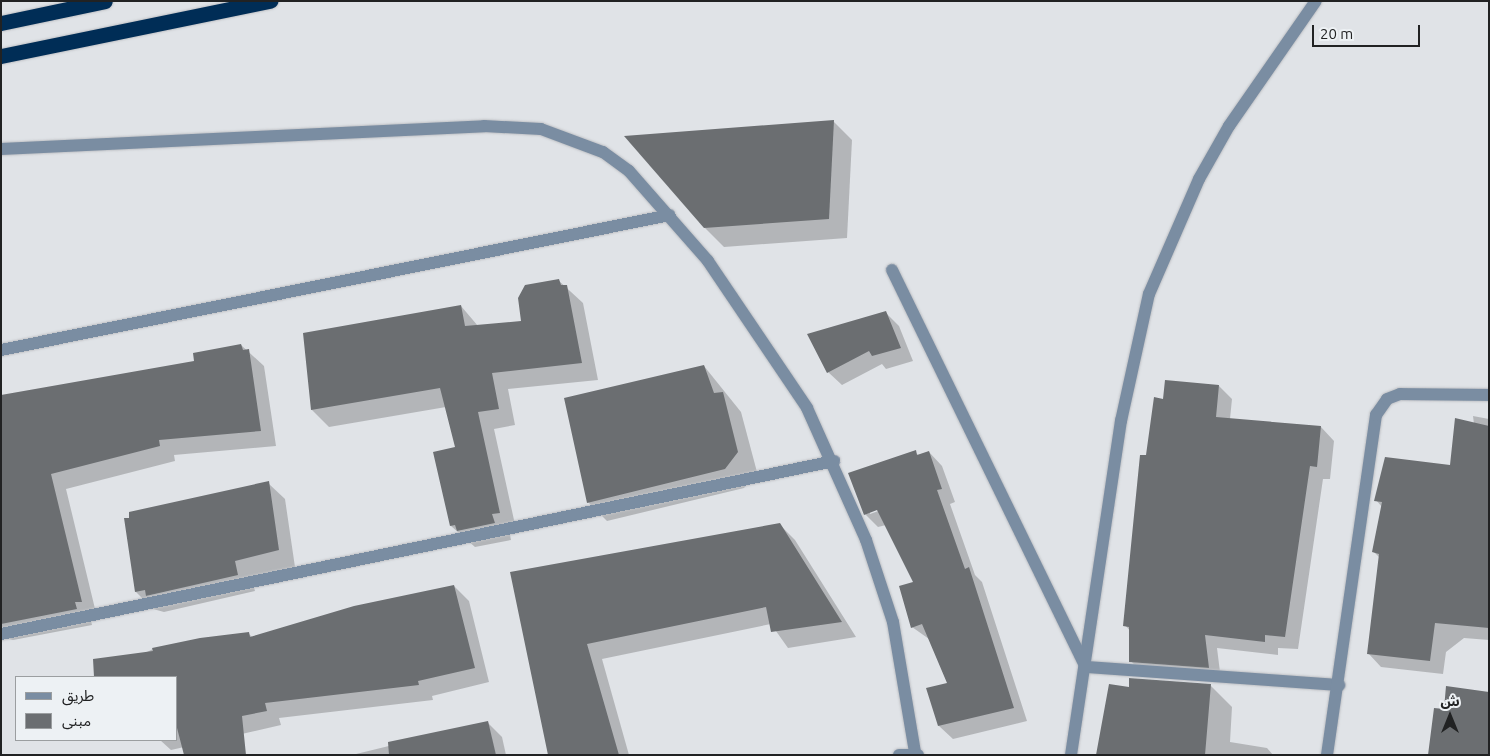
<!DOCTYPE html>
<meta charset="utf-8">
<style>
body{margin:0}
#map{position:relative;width:1490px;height:756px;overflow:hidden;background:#e0e3e7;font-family:Ubuntu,"Noto Sans Arabic",sans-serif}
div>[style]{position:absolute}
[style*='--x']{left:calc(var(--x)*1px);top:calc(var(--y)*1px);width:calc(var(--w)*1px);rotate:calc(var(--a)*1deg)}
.shadow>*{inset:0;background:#0003}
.building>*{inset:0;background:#6b6e71}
.roads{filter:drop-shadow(0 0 1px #bec0c4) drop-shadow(0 0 1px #bec0c4)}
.minor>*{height:12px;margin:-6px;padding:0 6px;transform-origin:6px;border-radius:6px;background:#7a8da2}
.highway>*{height:15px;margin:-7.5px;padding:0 7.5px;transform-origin:7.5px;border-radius:7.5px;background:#002d56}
span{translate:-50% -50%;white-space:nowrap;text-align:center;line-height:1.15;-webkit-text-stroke:4.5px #edf1f4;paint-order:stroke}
.frame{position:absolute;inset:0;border:2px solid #212223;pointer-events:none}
.legend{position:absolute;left:15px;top:676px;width:162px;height:65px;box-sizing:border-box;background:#edf1f4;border:1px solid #9b9ea0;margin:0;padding:6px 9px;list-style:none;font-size:15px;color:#212223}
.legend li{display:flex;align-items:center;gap:10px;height:25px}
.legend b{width:25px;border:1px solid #9b9ea0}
.north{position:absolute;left:1425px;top:691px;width:50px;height:50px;-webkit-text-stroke:4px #edf1f4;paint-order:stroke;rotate:0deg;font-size:14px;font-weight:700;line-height:20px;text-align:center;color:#212223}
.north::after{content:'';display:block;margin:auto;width:18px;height:22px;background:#212223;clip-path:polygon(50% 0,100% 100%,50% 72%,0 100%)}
.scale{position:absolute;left:1312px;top:25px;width:108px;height:22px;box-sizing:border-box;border:2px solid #212223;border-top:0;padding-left:6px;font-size:15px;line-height:18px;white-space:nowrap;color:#212223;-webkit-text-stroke:4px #edf1f4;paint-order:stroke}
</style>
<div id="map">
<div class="shadow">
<i style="clip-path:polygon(833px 121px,852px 140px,847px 238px,724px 247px,705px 228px)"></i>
<i style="clip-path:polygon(558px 280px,583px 303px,598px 380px,508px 389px,515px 425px,494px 429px,516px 529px,509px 530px,511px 540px,475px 547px,451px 526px,457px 448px,446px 407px,329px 427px,312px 410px,305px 334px,461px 306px,478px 326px,523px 322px)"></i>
<i style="clip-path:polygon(886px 313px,899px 326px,913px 361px,886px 369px,882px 364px,842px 385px,828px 372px)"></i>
<i style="clip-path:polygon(241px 345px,264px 366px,276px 446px,174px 455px,175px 461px,66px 489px,97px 617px,90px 617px,92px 625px,13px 640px,1px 637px,1px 400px,195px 362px)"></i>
<i style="clip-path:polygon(704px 366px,741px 412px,757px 472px,744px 488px,607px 521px,588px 502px)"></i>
<i style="clip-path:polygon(1219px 386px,1232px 399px,1230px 419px,1321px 427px,1334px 441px,1330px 479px,1323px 479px,1298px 649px,1278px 648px,1278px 655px,1217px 648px,1221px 680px,1144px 675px,1131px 661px,1131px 632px,1125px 625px,1147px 457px,1164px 400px)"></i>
<i style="clip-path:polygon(1473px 416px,1489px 419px,1489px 640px,1464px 638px,1446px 652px,1443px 674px,1381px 667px,1368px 653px,1380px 558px,1373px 551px,1382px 507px,1376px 500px,1451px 466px,1474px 424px)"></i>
<i style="clip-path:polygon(evenodd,915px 452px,919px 456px,929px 452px,942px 466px,955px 502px,950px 504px,975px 575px,982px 582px,1027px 721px,953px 739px,939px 726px,948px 684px,929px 639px,912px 627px,915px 583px,886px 525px,878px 527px,865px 514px,915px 452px,883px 507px,884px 509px,870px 514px,870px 511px,883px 507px)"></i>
<i style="clip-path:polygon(268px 483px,285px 499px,295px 567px,251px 578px,255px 591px,164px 612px,153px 609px,136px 592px,125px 520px)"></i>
<i style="clip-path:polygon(779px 524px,795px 540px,856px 637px,788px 648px,771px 624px,602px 659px,629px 755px,549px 755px,511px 573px)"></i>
<i style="clip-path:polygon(454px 586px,469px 601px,489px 682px,432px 696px,433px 700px,279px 718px,281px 725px,171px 750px,160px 740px,176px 740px,176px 677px,148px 677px,145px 653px,153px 649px,249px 634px,253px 638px)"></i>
<i style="clip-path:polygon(1210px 685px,1232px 707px,1230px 742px,1267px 748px,1273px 755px,1098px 755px,1131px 689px)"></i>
<i style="clip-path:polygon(487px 722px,502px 737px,506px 755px,352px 755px)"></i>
</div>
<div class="building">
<i style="clip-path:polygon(834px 120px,829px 219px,704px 228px,624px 136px)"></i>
<i style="clip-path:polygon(559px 279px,561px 285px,567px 285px,582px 363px,492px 373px,499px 409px,478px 412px,500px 513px,492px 514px,495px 523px,457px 531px,455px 525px,450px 526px,433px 452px,455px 447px,440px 388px,311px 410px,303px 333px,461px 305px,465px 326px,521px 321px,518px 298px,525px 285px)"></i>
<i style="clip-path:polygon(886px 311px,901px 348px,872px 356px,869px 351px,827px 373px,807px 334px)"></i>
<i style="clip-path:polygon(241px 344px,243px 350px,249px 349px,261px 431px,159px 440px,160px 446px,51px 474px,82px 602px,75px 602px,77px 609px,1px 624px,1px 395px,194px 361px,193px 353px)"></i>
<i style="clip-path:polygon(704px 365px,714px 393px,723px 392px,738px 452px,725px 469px,587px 503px,564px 398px)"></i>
<i style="clip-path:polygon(1165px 380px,1219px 385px,1216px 417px,1321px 426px,1317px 467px,1310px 466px,1285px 637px,1265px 635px,1265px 642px,1205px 635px,1209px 668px,1129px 662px,1129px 627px,1123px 626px,1140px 455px,1146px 455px,1154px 397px,1163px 399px)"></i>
<i style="clip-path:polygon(1455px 418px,1489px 426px,1489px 628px,1435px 623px,1430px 661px,1367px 654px,1379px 554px,1372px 552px,1382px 502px,1374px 501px,1385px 457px,1450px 465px)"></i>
<i style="clip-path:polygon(916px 450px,917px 455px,929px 451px,942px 489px,937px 490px,965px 569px,969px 567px,1014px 708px,938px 726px,926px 688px,947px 683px,922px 624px,911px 628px,899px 586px,913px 582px,877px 510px,864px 515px,848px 473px)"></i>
<i style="clip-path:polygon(269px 481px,279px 550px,235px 561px,238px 575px,146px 596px,145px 590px,135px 592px,124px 518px,129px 518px,129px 512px)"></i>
<i style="clip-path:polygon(780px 523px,842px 622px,771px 632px,766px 607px,587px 644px,619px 755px,548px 755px,510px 572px)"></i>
<i style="clip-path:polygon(454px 585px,475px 668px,418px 681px,419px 685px,265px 703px,267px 711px,242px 716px,246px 755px,184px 755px,176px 724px,176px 677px,94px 677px,93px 659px,153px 651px,152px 648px,200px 638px,249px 632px,250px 637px,354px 606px)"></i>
<i style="clip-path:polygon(1129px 678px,1211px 684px,1205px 755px,1096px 755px,1109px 684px,1129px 687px)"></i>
<i style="clip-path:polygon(1446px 686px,1489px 692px,1489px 755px,1428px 755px,1434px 708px,1444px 709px)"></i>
<i style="clip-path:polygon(488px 721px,496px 755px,389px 755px,388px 742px)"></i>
</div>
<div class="roads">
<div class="minor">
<i style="--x:1;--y:149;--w:484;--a:-2.7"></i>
<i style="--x:484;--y:126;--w:57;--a:3"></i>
<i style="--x:541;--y:129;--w:66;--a:20.4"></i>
<i style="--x:603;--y:152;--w:32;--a:36"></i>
<i style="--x:629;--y:171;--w:120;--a:48.7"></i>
<i style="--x:708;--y:261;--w:177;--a:56"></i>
<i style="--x:807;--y:408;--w:145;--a:65.9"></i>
<i style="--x:866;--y:540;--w:86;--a:71.8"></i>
<i style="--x:893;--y:622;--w:132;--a:80.4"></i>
<i style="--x:892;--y:270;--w:442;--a:64"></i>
<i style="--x:1086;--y:667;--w:254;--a:4.1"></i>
<i style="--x:1;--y:350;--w:682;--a:-11.41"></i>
<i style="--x:1;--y:634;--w:851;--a:-11.73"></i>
<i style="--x:899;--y:755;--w:19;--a:0"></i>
<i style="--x:1071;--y:755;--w:338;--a:-81.5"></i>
<i style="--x:1121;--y:421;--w:130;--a:-77.6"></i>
<i style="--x:1149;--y:294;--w:125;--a:-66.5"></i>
<i style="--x:1199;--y:179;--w:61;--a:-60.5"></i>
<i style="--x:1229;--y:126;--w:152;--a:-55.2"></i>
<i style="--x:1327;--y:755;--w:344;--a:-81.8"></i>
<i style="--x:1376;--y:415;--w:19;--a:-55"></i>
<i style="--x:1387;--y:399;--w:14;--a:-21"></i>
<i style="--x:1400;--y:394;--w:89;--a:0.6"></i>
</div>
<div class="highway">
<i style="--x:1;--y:23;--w:106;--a:-11.9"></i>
<i style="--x:1;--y:56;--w:275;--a:-11.6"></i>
</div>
</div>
<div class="frame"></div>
<ul class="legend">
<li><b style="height:6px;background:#7a8da2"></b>طريق</li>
<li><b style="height:14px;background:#6b6e71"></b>مبنى</li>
</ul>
<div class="north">ش</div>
<div class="scale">20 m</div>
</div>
